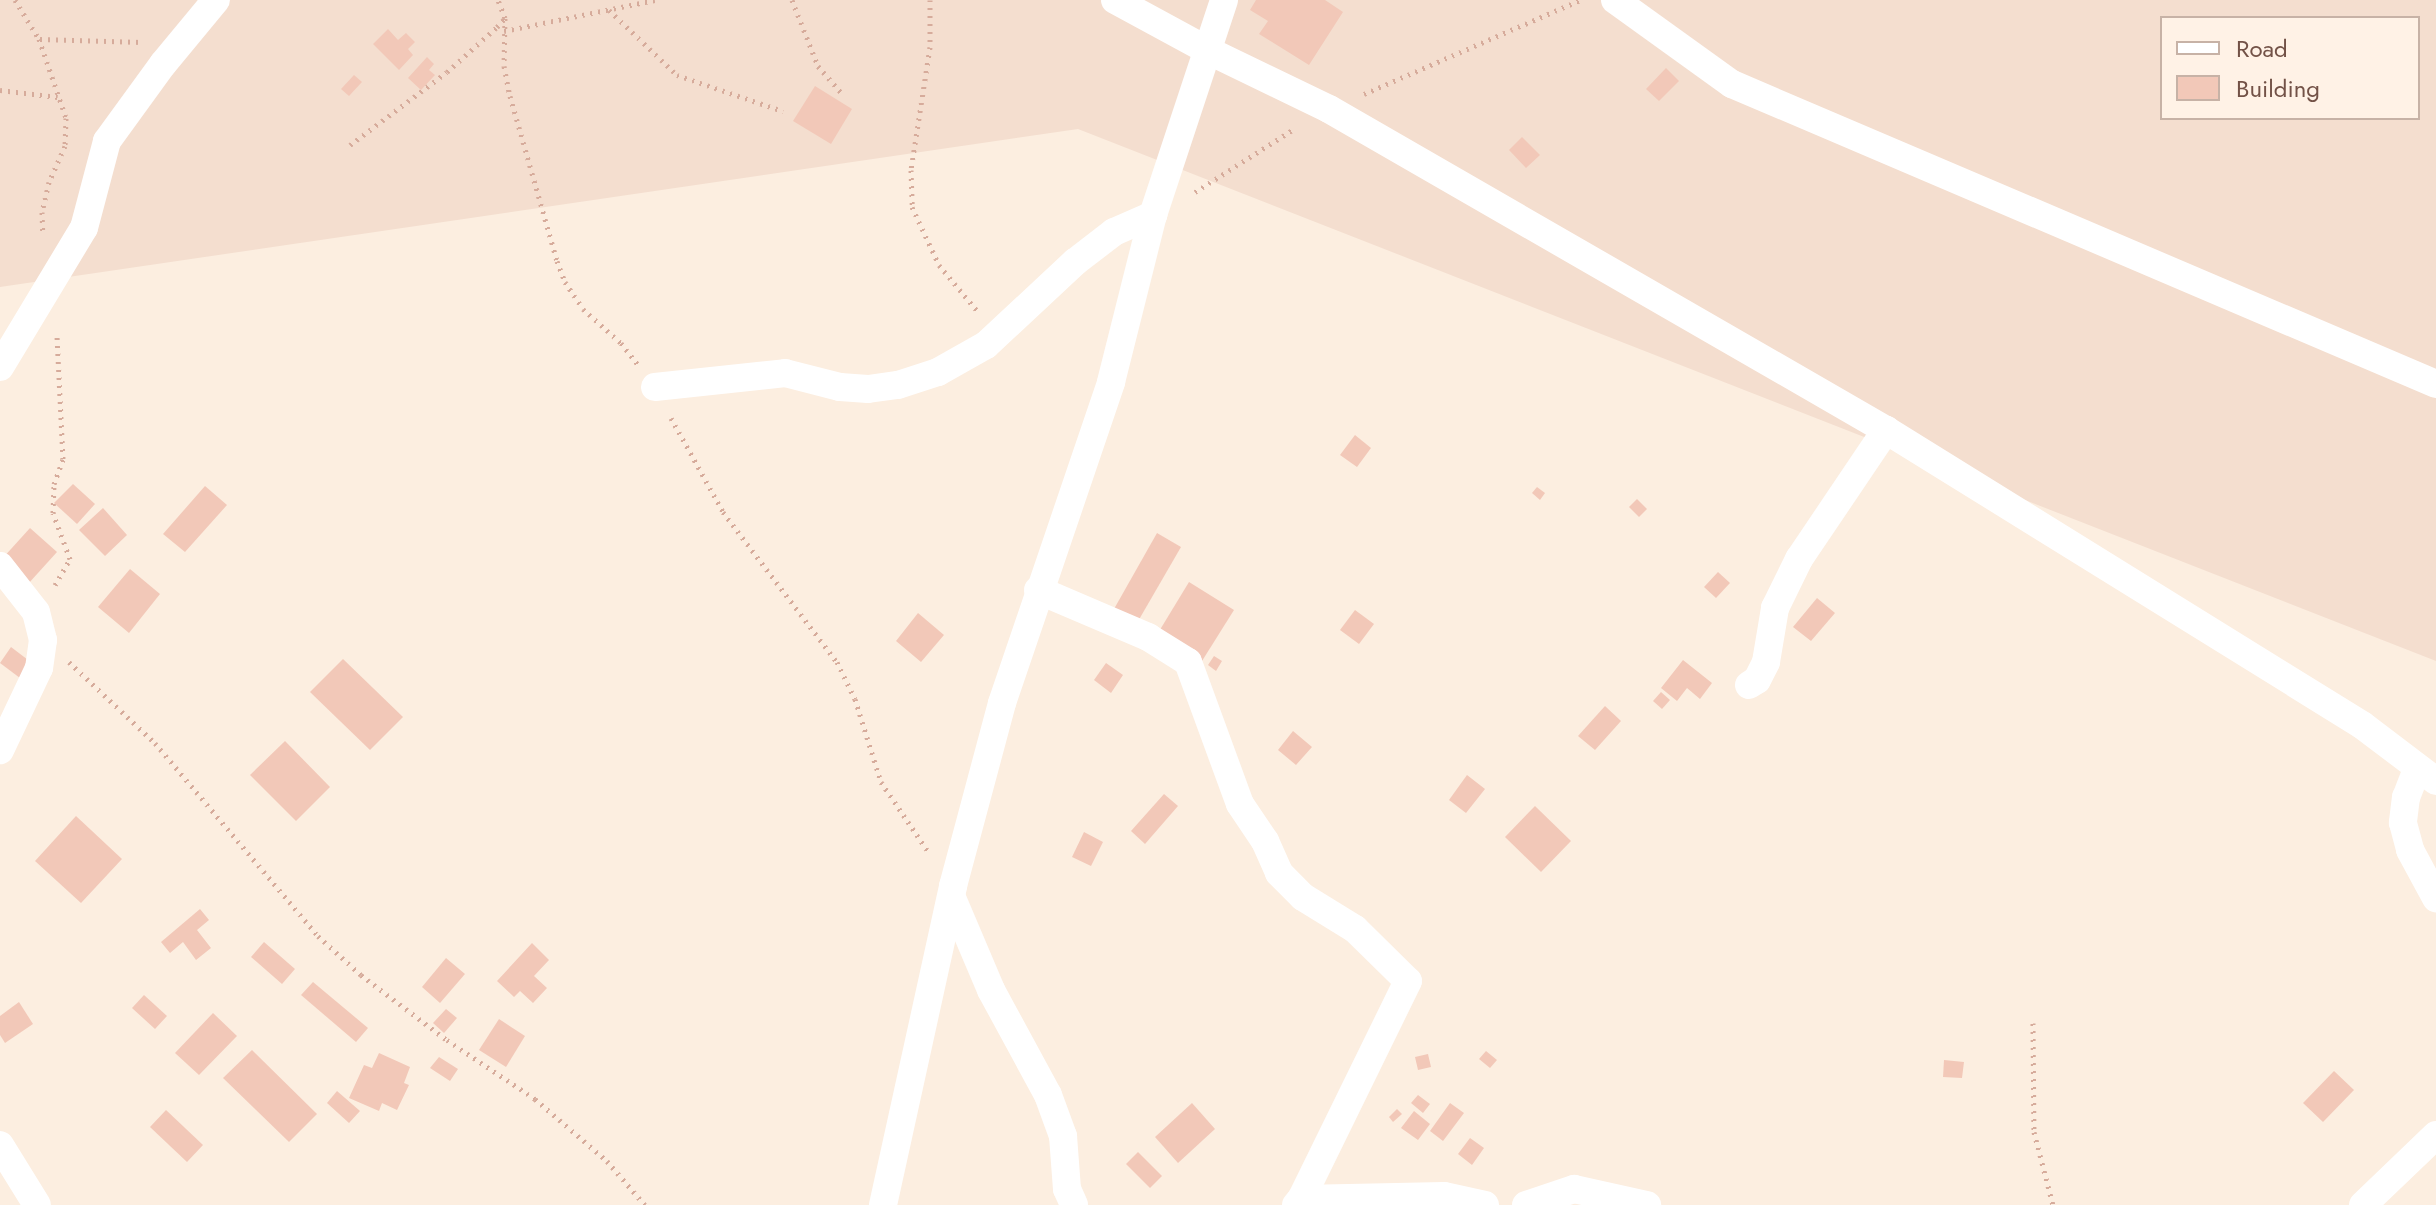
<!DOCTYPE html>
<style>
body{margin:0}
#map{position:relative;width:2436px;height:1205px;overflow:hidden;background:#fceee0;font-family:Jost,sans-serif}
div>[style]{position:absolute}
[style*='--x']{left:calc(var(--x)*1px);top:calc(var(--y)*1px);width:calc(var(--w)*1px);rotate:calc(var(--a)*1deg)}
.residential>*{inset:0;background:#f4decf}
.building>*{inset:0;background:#f2c8b8}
.path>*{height:5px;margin-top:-2.5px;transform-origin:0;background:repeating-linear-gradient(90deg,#d6ab9b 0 2px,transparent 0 8px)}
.minor>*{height:28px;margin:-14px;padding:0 14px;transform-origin:14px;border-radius:14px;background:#fff}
span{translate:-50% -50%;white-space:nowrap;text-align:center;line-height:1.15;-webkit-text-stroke:6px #fff2e6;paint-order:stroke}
.legend{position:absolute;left:2160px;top:16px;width:260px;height:104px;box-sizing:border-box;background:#fff2e6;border:2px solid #c7b2a6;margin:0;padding:10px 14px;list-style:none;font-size:24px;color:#735247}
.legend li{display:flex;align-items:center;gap:16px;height:40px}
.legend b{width:40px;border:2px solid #c7b2a6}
</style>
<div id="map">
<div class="residential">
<i style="clip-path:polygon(evenodd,0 0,2436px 0,2436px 661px,1078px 129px,0 287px,0 0,2162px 18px,2418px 18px,2418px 118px,2162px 118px,2162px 18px)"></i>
</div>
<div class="building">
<i style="clip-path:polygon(1256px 0,1325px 0,1343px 12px,1309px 65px,1259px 34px,1268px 21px,1250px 10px)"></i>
<i style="clip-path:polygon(388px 29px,398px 40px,406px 33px,415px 42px,408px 49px,413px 55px,399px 70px,373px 44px)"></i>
<i style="clip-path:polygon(427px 57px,434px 64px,429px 70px,435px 75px,421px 90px,408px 78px)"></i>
<i style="clip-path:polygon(1666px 68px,1679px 81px,1659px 101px,1646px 89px)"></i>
<i style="clip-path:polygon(354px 75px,362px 82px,349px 96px,341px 89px)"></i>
<i style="clip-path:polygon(815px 86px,852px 109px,831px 144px,793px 121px)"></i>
<i style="clip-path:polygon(1522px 137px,1540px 155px,1526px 168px,1509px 150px)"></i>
<i style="clip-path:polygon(1355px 435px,1371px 448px,1357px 467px,1340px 455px)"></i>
<i style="clip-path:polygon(73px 484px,95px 504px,77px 524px,54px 503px)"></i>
<i style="clip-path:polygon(205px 486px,227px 505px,185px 552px,163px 534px)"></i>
<i style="clip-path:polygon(1537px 487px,1545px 493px,1540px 500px,1532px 493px)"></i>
<i style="clip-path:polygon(1637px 499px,1647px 509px,1639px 517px,1629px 507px)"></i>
<i style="clip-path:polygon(103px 508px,127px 535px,105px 556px,79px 530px)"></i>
<i style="clip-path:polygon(30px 528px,57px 552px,28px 584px,1px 560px)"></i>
<i style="clip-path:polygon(1157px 533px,1181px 547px,1137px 623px,1114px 609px)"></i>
<i style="clip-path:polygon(130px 569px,160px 594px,129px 633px,98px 607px)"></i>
<i style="clip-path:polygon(1718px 572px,1730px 583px,1716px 598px,1704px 587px)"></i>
<i style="clip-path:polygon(1189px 582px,1234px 610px,1202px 661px,1158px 633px)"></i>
<i style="clip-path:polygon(1817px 598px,1835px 613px,1811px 641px,1793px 627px)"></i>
<i style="clip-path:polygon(1355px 610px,1374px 624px,1359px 644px,1340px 630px)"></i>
<i style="clip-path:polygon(918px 613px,944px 635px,921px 662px,896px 641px)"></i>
<i style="clip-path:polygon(11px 647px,36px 666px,24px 681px,0 663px)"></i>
<i style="clip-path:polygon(1214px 656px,1222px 661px,1216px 671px,1208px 665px)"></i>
<i style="clip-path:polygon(343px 659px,403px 717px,370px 750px,310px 692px)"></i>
<i style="clip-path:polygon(1683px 660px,1712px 683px,1700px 699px,1687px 688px,1677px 701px,1661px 688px)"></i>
<i style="clip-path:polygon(1106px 663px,1123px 675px,1111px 693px,1094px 680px)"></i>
<i style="clip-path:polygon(1661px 692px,1670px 700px,1662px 709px,1653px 701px)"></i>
<i style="clip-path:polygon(1605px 706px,1621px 721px,1595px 750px,1578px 736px)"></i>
<i style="clip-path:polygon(1293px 731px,1312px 747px,1296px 765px,1278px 750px)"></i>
<i style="clip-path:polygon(285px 741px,330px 787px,296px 821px,250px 775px)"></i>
<i style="clip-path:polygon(1467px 775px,1485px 789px,1466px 813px,1449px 800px)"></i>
<i style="clip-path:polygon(1164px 794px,1178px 806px,1145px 844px,1131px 831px)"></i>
<i style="clip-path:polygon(1535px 806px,1571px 841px,1541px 872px,1505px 837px)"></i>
<i style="clip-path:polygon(76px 816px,122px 859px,81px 903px,35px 861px)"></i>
<i style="clip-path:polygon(1084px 832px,1103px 842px,1091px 866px,1072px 857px)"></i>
<i style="clip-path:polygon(200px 909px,209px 920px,197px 930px,211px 948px,196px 960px,183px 942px,170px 953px,161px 942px)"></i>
<i style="clip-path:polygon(264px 942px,295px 969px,282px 984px,251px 957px)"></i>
<i style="clip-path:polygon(532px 943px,549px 960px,534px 976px,547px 988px,533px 1003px,520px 991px,514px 997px,497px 981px)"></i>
<i style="clip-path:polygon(446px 958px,465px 974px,440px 1003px,422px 987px)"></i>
<i style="clip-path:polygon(313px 982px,368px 1028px,356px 1042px,301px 995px)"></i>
<i style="clip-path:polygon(144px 995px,167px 1016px,155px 1029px,132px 1008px)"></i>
<i style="clip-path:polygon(19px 1002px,33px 1024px,5px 1043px,0 1035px,0 1016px)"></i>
<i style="clip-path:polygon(446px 1009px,457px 1018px,444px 1033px,433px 1023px)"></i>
<i style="clip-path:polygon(213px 1013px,237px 1036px,199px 1075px,175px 1053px)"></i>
<i style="clip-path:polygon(499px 1019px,525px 1036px,506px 1067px,479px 1050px)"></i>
<i style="clip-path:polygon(252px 1050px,317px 1114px,289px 1142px,223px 1078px)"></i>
<i style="clip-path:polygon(1486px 1051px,1497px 1060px,1490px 1068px,1479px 1059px)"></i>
<i style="clip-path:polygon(379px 1053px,410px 1067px,404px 1083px,409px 1085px,397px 1110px,382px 1103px,379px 1111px,349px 1098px,364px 1065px,372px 1068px)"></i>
<i style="clip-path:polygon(1428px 1054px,1431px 1067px,1418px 1070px,1415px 1057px)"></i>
<i style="clip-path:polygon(439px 1057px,458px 1069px,450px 1081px,430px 1068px)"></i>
<i style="clip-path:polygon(1944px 1060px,1964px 1062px,1962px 1078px,1943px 1077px)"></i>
<i style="clip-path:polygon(2334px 1071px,2354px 1090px,2323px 1122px,2303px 1103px)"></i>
<i style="clip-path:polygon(337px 1091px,360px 1111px,349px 1123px,327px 1103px)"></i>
<i style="clip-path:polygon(1418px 1095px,1430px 1104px,1423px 1113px,1411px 1103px)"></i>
<i style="clip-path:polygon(1192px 1103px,1215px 1129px,1178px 1163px,1155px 1137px)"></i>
<i style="clip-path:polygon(1450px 1103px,1464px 1113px,1443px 1141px,1430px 1131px)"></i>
<i style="clip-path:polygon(1397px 1109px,1402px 1114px,1393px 1122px,1389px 1117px)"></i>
<i style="clip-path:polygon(166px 1110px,203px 1145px,187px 1162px,150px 1127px)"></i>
<i style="clip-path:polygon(1414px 1111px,1430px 1124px,1418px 1140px,1401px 1128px)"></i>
<i style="clip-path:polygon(1470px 1138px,1484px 1148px,1472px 1165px,1458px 1154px)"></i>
<i style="clip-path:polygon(1138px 1152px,1162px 1176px,1150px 1188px,1126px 1164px)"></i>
</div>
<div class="path">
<i style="--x:15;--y:0;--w:46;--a:58.4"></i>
<i style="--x:39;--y:39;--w:83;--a:71.1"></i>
<i style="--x:66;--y:118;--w:28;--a:92"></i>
<i style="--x:65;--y:146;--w:39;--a:114"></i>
<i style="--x:49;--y:182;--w:31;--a:103"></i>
<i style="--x:42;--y:212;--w:23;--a:88"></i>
<i style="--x:792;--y:0;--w:71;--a:68.5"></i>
<i style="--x:818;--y:66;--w:38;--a:49"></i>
<i style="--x:930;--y:0;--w:47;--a:90"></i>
<i style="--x:930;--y:47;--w:124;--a:98.8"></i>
<i style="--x:911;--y:170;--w:37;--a:88"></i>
<i style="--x:912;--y:207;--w:64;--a:65"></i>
<i style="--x:939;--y:265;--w:62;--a:50.2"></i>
<i style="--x:609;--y:10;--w:94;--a:43.7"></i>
<i style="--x:677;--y:75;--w:112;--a:18.8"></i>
<i style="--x:505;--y:18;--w:48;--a:91.2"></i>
<i style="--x:504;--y:66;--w:31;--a:79"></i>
<i style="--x:510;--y:96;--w:172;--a:74.1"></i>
<i style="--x:557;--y:261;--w:22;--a:69"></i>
<i style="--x:565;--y:282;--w:32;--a:56"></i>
<i style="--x:583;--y:309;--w:51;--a:41.8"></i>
<i style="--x:621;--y:343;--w:28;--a:52"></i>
<i style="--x:504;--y:31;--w:154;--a:-11.6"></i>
<i style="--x:40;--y:39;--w:102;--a:1.7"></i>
<i style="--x:0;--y:90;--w:58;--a:6.9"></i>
<i style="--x:1364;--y:94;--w:236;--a:-23.5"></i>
<i style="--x:350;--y:145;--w:121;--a:-37"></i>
<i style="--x:447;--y:72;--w:67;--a:-42"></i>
<i style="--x:497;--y:27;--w:12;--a:-48"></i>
<i style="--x:505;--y:18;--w:19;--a:-111"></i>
<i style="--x:1195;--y:192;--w:117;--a:-32.5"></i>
<i style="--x:671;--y:418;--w:107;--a:61"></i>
<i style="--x:723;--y:512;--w:188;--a:52.8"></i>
<i style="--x:837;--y:662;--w:41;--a:64.1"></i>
<i style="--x:855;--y:699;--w:87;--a:72.6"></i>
<i style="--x:881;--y:782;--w:86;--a:55.9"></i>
<i style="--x:55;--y:585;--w:30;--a:-60"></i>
<i style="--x:70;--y:559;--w:49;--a:-110.3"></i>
<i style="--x:53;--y:513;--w:29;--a:-88"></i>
<i style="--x:54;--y:484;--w:27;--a:-70"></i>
<i style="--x:63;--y:459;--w:123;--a:-92.8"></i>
<i style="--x:69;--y:662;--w:118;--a:43.3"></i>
<i style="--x:155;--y:743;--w:253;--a:49.8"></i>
<i style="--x:318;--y:936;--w:58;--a:42.2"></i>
<i style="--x:361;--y:975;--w:108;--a:37.1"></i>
<i style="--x:447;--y:1040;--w:106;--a:33.8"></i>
<i style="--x:535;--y:1099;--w:95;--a:40.7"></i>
<i style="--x:607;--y:1161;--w:58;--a:49.2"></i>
<i style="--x:2033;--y:1023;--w:109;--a:89.5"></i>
<i style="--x:2034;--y:1132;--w:75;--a:75.4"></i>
</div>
<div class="minor">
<i style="--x:1115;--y:0;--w:107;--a:28.5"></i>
<i style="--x:1209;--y:51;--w:133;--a:25.8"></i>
<i style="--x:1329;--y:109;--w:643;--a:29.95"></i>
<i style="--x:1886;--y:430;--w:560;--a:31.79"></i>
<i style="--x:2362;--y:725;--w:93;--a:37.1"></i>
<i style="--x:1615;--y:0;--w:144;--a:35.7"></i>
<i style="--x:1732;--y:84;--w:765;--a:23.08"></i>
<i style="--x:0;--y:367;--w:162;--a:-58.9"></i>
<i style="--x:84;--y:228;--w:90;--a:-75.2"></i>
<i style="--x:107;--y:141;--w:95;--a:-54"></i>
<i style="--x:163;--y:64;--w:83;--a:-50.4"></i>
<i style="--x:655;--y:387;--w:131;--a:-6.1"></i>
<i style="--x:785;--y:373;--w:57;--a:14.3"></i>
<i style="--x:840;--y:387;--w:28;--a:4"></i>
<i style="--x:868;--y:389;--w:30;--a:-8"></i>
<i style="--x:898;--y:385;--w:42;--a:-18"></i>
<i style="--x:938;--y:372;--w:55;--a:-29.4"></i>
<i style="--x:986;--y:345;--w:122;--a:-43"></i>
<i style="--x:1075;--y:262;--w:49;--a:-37.6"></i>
<i style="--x:1114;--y:232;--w:43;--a:-23.6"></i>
<i style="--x:0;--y:566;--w:58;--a:52"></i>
<i style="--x:36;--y:612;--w:29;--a:76"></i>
<i style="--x:43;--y:640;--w:28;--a:98"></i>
<i style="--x:39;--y:668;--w:91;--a:115.4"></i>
<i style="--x:1038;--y:590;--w:120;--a:23.1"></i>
<i style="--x:1148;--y:637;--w:47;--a:32"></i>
<i style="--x:1188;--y:662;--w:151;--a:69.9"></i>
<i style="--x:1240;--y:804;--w:45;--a:56"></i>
<i style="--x:1265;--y:841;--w:35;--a:66"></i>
<i style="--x:1279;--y:873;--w:34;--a:45"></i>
<i style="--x:1303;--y:897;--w:61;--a:31.6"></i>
<i style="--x:1355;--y:929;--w:74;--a:44.5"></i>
<i style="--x:1408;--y:981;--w:243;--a:116.1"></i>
<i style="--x:1749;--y:685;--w:9;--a:-32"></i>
<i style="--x:1757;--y:680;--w:20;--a:-63"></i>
<i style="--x:1766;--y:662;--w:55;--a:-80.5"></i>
<i style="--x:1775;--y:608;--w:55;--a:-63.9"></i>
<i style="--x:1799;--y:559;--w:156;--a:-56"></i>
<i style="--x:2417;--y:769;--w:30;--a:111"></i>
<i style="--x:2406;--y:797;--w:26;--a:97"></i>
<i style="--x:2403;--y:823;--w:28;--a:75"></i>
<i style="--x:2410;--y:850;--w:55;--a:61.6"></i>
<i style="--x:952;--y:898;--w:100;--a:67"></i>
<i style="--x:991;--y:990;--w:119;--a:61.5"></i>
<i style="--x:1048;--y:1095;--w:44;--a:69.9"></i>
<i style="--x:1063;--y:1136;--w:53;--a:85.7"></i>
<i style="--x:1067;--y:1189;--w:17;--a:66"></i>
<i style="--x:0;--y:1145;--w:70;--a:58.3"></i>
<i style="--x:883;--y:1205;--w:327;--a:-77.6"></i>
<i style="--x:953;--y:886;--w:189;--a:-75"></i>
<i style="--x:1002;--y:703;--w:339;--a:-71.2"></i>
<i style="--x:1111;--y:382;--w:172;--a:-75.9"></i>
<i style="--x:1153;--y:215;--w:226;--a:-71.7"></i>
<i style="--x:1296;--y:1205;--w:8;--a:-50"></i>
<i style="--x:1301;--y:1199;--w:143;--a:-1.2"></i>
<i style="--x:1444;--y:1196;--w:42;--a:12.4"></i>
<i style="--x:1526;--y:1205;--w:51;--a:-18.4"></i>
<i style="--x:1574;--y:1189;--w:75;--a:12.4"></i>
<i style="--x:2363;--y:1205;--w:101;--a:-43.8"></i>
</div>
<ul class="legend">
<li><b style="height:10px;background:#fff"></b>Road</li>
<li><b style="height:22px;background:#f2c8b8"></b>Building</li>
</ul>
</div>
